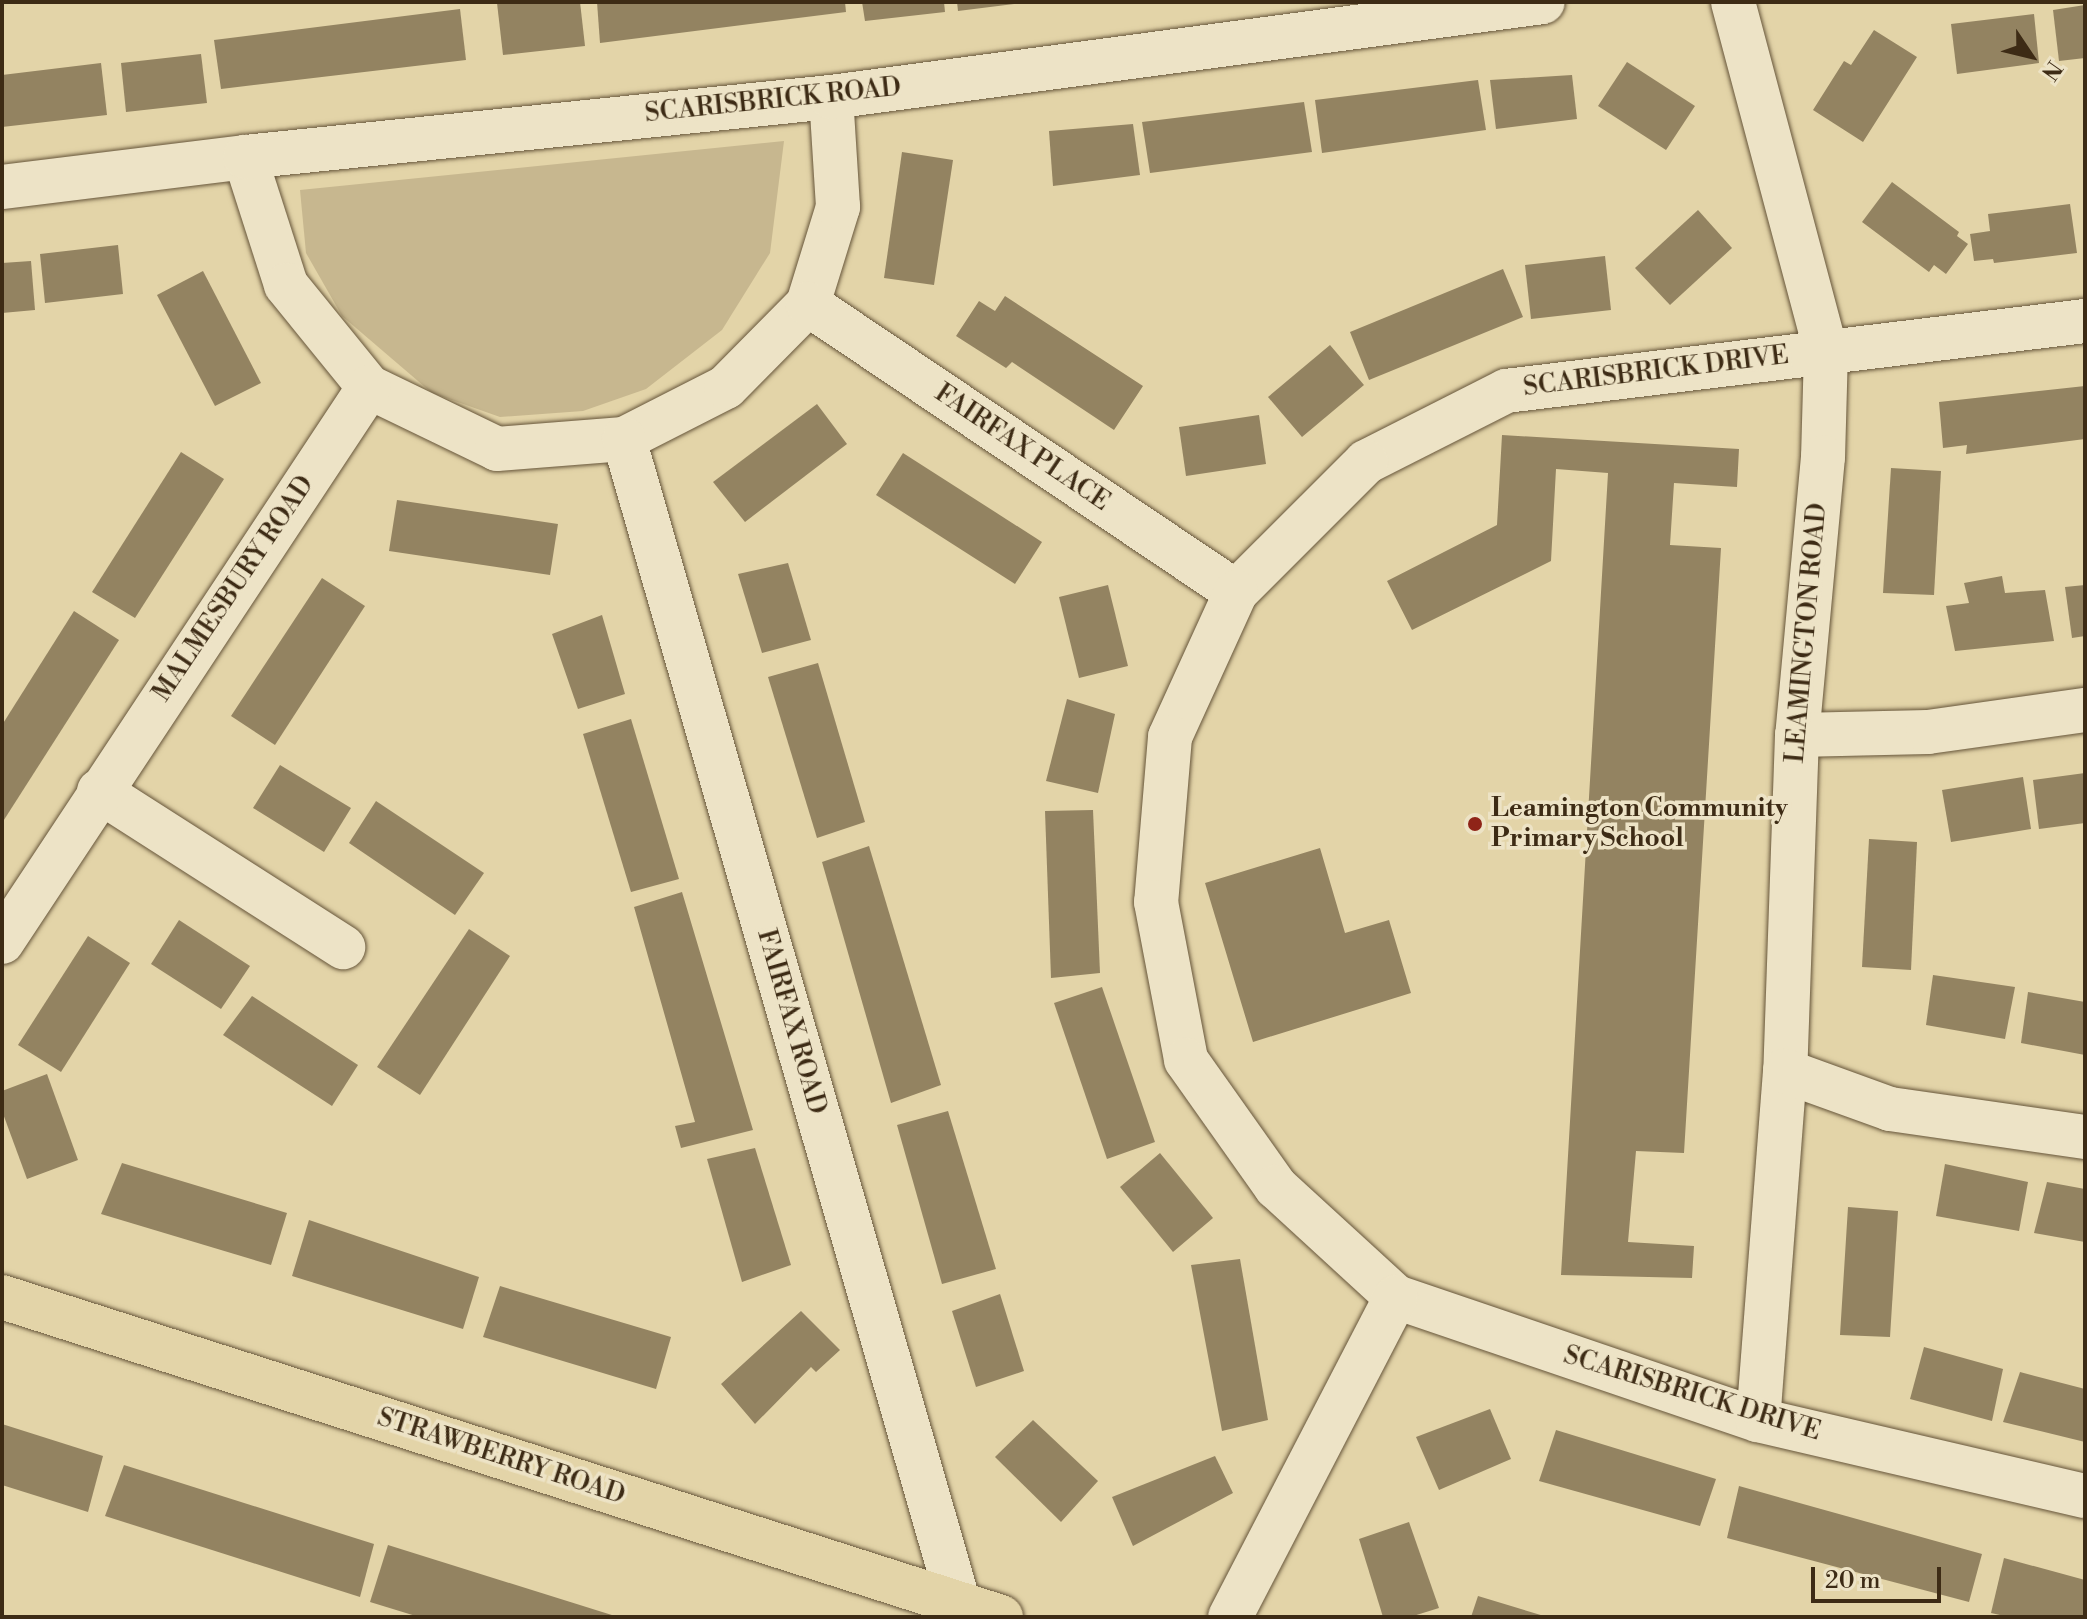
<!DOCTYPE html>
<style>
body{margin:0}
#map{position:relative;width:2087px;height:1619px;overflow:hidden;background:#e3d4a8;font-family:"Libre Bodoni",serif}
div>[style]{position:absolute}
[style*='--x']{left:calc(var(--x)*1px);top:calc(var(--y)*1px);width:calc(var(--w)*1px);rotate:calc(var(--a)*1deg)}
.green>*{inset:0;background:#c7b78f}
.building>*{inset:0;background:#938361}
.roads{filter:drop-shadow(0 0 2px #66553a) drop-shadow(0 0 2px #66553a)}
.minor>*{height:44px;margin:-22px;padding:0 22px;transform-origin:22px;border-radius:22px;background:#ede3c6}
.major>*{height:44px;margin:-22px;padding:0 22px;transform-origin:22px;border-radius:22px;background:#e3d4a8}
.dots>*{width:22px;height:22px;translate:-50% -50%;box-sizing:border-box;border:4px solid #ede3c6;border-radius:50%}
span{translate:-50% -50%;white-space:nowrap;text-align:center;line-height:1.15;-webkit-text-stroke:7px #ede3c6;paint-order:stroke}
.street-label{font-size:26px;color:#3d2b15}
.poi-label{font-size:26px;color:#3d2b15;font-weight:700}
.left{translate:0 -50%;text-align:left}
.frame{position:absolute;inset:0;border:4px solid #3d2b15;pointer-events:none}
.north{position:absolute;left:1991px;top:16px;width:80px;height:80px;-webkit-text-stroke:6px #ede3c6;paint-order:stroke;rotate:125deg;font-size:22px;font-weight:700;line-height:32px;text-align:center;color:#3d2b15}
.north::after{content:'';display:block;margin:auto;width:28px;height:36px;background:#3d2b15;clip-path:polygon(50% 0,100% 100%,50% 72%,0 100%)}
.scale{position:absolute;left:1811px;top:1567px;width:130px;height:36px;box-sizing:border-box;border:4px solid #3d2b15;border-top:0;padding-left:10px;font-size:24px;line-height:28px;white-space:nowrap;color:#3d2b15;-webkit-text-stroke:6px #ede3c6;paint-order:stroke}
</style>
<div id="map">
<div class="green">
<i style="clip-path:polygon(784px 141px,770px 253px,722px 330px,646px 389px,583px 411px,500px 417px,432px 393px,342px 316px,306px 253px,300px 190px)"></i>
</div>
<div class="building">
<i style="clip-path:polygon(580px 2px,585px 46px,503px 55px,497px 3px)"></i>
<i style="clip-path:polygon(597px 2px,845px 2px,846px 12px,600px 43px)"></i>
<i style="clip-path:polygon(862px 2px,944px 2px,945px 12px,865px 21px)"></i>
<i style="clip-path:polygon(957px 2px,1014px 2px,1014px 4px,958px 11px)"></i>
<i style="clip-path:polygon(2085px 5px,2085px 58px,2059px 61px,2053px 10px)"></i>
<i style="clip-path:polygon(460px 9px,466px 60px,221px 89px,214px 40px)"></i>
<i style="clip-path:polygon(2034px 14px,2039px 63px,1957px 74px,1951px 24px)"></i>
<i style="clip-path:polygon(1874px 30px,1917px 57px,1863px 142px,1813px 110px,1844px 61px,1851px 65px)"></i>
<i style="clip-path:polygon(201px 54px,207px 103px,126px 112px,121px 63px)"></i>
<i style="clip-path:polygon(1627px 62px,1695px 106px,1666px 150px,1598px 106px)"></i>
<i style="clip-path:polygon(101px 63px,107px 115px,2px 127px,2px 75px)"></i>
<i style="clip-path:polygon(1572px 75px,1577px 119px,1496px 129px,1490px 80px)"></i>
<i style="clip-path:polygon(1478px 80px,1486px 130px,1322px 153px,1315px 100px)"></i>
<i style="clip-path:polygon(1304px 102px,1312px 152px,1150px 173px,1142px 122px)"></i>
<i style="clip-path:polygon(1133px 124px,1140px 175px,1053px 186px,1049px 131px)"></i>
<i style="clip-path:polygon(902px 152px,953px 160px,934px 285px,884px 278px)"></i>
<i style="clip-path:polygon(1892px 182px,1959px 232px,1957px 236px,1968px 244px,1946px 274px,1934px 265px,1929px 272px,1862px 222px)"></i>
<i style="clip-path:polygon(2070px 204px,2077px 253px,1994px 263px,1993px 259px,1974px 261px,1970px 234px,1990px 231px,1988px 214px)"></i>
<i style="clip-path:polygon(1698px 210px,1732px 248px,1670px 305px,1635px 268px)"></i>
<i style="clip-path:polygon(118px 245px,123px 294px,45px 303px,40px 254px)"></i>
<i style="clip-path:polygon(1605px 256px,1611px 310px,1531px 319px,1525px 265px)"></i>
<i style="clip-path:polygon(31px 261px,35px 310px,2px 313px,2px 263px)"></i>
<i style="clip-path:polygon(1503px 269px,1523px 317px,1369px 380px,1350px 332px)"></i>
<i style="clip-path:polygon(203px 271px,261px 383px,215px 406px,157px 295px)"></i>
<i style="clip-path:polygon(1005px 296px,1143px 386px,1114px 430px,1012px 362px,1006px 368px,956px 336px,979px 301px,995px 311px)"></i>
<i style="clip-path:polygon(1330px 345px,1364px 385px,1302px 437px,1268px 397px)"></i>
<i style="clip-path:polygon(2085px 386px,2085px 439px,1966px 454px,1967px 445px,1943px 448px,1939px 402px)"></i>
<i style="clip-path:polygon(817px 404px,847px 444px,745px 522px,713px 482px)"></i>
<i style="clip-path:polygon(1259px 415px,1266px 464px,1186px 476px,1179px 427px)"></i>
<i style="clip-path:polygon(1502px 435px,1739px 449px,1737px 487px,1674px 483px,1670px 545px,1721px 548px,1684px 1153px,1636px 1151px,1628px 1242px,1694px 1246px,1692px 1278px,1561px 1275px,1608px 473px,1556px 469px,1551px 561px,1412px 630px,1387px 581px,1497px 525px)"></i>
<i style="clip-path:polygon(181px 452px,224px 479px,135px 618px,92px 592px)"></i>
<i style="clip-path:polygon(903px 453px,1042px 542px,1015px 584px,876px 495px)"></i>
<i style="clip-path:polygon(1891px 468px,1941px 471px,1934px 595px,1883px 593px)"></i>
<i style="clip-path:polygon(397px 500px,558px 524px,550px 575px,389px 551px)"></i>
<i style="clip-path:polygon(788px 563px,811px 640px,762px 653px,738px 574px)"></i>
<i style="clip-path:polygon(2002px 576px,2005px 593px,2045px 590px,2054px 641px,1955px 651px,1946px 606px,1969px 603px,1964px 583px)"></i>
<i style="clip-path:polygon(322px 578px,365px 606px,275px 745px,231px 716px)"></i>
<i style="clip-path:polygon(1108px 585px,1128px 666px,1079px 678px,1059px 597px)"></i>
<i style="clip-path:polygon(2085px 585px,2085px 636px,2072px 638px,2065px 587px)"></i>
<i style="clip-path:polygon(74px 611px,119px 640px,2px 823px,2px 725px)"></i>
<i style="clip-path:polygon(602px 615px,625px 694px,578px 709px,552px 634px)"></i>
<i style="clip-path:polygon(818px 663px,865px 822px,817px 838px,768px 677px)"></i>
<i style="clip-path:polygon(1067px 699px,1115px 714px,1098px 793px,1046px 781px)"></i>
<i style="clip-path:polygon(631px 719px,679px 879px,631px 892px,583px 734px)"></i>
<i style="clip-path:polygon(280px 765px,351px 808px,324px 852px,253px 808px)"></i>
<i style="clip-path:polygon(2085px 773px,2085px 823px,2039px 829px,2033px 780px)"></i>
<i style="clip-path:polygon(2023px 777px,2031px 829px,1951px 842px,1942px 790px)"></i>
<i style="clip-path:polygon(376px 801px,484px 873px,455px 915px,349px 843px)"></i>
<i style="clip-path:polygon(1093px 810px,1100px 973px,1051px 978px,1045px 811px)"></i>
<i style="clip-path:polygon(1869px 839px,1917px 842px,1911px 970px,1862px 967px)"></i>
<i style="clip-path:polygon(869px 846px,941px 1085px,891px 1103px,822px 862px)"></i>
<i style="clip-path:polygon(1320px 848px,1345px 933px,1389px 920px,1411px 993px,1253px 1042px,1205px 883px)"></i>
<i style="clip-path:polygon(682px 892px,753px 1130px,681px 1148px,675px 1126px,695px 1122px,634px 907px)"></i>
<i style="clip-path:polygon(179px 920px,250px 966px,221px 1009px,151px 964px)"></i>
<i style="clip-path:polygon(469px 929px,510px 956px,420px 1095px,377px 1067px)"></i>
<i style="clip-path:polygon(88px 936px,130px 963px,61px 1072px,18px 1045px)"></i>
<i style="clip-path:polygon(1933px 975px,2015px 987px,2005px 1039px,1926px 1025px)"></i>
<i style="clip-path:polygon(1102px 987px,1155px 1142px,1107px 1159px,1054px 1003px)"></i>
<i style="clip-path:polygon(2028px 992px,2085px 1002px,2085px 1055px,2021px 1043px)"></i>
<i style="clip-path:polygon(252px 996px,358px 1065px,332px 1106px,223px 1035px)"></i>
<i style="clip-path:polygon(47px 1074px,78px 1160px,27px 1179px,2px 1111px,2px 1091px)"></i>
<i style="clip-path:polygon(948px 1111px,996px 1269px,942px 1284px,897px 1125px)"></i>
<i style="clip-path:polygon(755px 1148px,791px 1265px,742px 1282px,707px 1159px)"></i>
<i style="clip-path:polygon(1160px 1153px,1213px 1218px,1173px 1252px,1120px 1187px)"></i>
<i style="clip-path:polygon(122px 1163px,287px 1213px,271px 1265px,101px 1214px)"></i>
<i style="clip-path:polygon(1945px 1164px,2028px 1182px,2019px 1231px,1936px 1216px)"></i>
<i style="clip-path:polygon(2047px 1182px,2085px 1189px,2085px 1242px,2034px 1233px)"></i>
<i style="clip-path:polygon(1848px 1207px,1898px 1211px,1890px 1337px,1840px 1335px)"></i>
<i style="clip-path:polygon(309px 1220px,479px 1277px,463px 1329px,292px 1276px)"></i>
<i style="clip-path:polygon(1240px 1259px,1268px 1420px,1222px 1431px,1191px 1265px)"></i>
<i style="clip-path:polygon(500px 1286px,671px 1337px,656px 1389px,483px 1337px)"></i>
<i style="clip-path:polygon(1000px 1294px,1024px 1371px,976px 1387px,952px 1311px)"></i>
<i style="clip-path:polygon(801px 1311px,840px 1350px,816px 1372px,811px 1367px,755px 1424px,721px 1384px)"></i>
<i style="clip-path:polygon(1924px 1347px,2003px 1369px,1992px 1421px,1910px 1399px)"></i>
<i style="clip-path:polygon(2020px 1372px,2085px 1389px,2085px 1442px,2003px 1422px)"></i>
<i style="clip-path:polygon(1490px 1409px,1511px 1459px,1439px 1490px,1416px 1437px)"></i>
<i style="clip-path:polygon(1033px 1420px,1098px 1481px,1061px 1522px,995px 1457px)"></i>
<i style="clip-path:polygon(2px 1424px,103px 1456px,88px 1512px,2px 1485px)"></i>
<i style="clip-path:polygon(1556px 1430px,1716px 1479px,1700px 1526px,1539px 1481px)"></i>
<i style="clip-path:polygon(1215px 1456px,1233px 1493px,1133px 1546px,1112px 1497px)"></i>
<i style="clip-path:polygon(124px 1465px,374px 1544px,360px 1597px,105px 1516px)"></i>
<i style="clip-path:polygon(1739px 1486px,1982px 1554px,1969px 1602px,1727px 1538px)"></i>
<i style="clip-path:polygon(1409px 1522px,1439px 1608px,1410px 1617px,1383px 1617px,1359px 1539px)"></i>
<i style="clip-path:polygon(388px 1545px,615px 1616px,615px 1617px,419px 1617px,370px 1602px)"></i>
<i style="clip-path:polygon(2004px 1558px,2085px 1580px,2085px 1617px,2009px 1617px,1991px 1613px)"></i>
<i style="clip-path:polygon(1478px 1596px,1544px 1616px,1544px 1617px,1471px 1617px)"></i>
</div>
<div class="roads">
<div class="minor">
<i style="--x:1733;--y:2;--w:361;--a:75.1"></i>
<i style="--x:1826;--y:351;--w:106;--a:91.6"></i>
<i style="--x:1823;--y:457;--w:279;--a:95.3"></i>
<i style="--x:1797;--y:735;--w:336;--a:92"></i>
<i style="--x:1785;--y:1071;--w:350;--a:94.4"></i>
<i style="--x:245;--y:157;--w:134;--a:72.2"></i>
<i style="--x:286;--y:285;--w:132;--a:50.9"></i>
<i style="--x:369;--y:387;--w:142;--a:25.8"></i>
<i style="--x:497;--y:449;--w:127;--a:-4.5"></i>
<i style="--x:624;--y:439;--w:114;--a:-27"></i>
<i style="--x:726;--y:387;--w:117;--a:-45.3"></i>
<i style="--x:808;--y:304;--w:102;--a:-72.8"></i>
<i style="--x:838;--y:207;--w:110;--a:-93.6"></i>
<i style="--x:2;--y:187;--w:245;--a:-7"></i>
<i style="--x:245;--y:157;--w:589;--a:-5.85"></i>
<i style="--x:831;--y:97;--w:718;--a:-7.6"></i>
<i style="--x:808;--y:304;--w:516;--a:33.94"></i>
<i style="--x:2085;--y:321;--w:583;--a:173.11"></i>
<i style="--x:1506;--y:391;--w:157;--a:153.1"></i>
<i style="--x:1366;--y:462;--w:184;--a:135"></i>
<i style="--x:1236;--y:592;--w:159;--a:114.5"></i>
<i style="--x:1170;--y:737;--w:166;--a:94.8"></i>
<i style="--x:1156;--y:902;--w:161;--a:79.2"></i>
<i style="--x:1186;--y:1060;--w:156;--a:54.7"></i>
<i style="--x:1276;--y:1187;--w:163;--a:42.5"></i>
<i style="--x:1396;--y:1297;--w:382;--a:18.8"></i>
<i style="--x:1758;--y:1420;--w:336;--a:13.1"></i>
<i style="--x:624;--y:439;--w:1212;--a:73.96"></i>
<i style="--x:1797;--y:735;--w:131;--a:-1.3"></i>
<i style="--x:1928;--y:732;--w:159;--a:-8"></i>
<i style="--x:99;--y:791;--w:290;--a:32.6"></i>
<i style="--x:2;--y:942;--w:665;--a:-56.52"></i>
<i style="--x:1785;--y:1071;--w:112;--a:19.9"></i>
<i style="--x:1890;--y:1109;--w:197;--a:8.2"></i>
<i style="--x:1230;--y:1617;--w:360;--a:-62.6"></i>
</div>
<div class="major">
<i style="--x:2;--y:1297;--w:1049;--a:17.76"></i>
</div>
</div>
<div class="dots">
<i style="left:1475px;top:824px;background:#8f2418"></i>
</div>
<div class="street-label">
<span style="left:773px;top:101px;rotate:-6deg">SCARISBRICK ROAD</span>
<span style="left:1656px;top:372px;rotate:-7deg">SCARISBRICK DRIVE</span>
<span style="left:1022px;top:448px;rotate:34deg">FAIRFAX PLACE</span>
<span style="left:234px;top:589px;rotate:-56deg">MALMESBURY ROAD</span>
<span style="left:1807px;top:633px;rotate:-85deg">LEAMINGTON ROAD</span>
<span style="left:791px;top:1022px;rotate:74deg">FAIRFAX ROAD</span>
<span style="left:1692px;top:1394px;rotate:17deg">SCARISBRICK DRIVE</span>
<span style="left:501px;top:1457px;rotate:18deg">STRAWBERRY ROAD</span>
</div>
<div class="poi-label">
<span class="left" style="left:1491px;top:824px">Leamington Community<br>Primary School</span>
</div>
<div class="frame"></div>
<div class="north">N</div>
<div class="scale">20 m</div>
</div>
